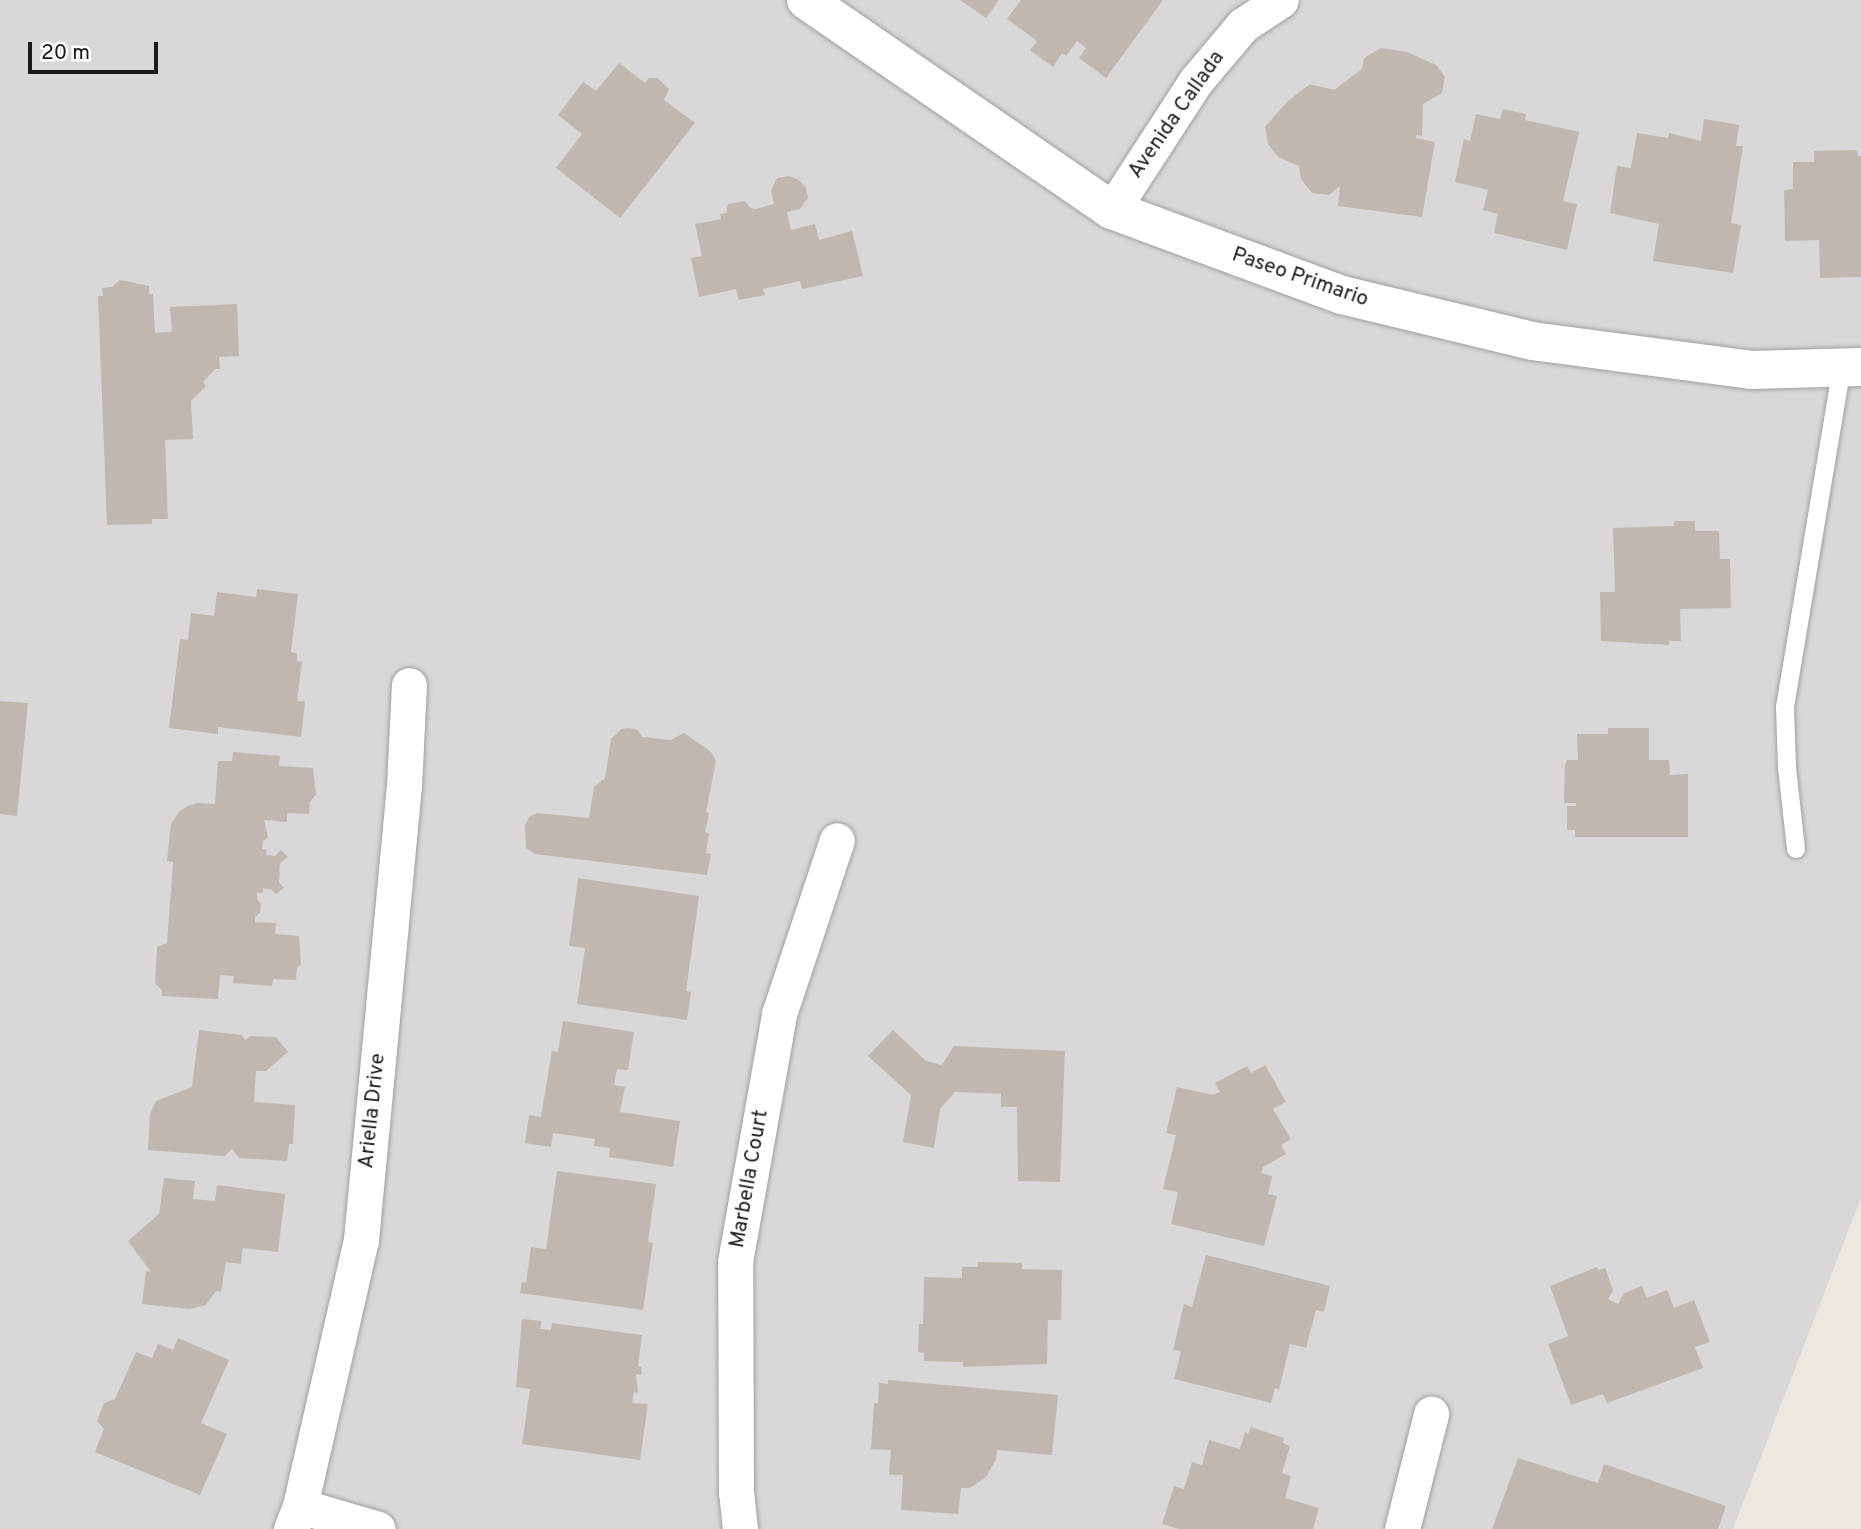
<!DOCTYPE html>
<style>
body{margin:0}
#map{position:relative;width:1861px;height:1529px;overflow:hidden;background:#ece8e0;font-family:Overpass,sans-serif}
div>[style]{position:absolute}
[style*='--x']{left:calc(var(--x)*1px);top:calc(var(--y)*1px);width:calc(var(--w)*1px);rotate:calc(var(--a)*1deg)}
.residential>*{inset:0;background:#d9d7d7}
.building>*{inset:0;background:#c0b7b0}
.roads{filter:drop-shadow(0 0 2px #a1a1a1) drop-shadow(0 0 2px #a1a1a1)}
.service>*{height:18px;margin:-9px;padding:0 9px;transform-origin:9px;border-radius:9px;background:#fff}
.minor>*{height:35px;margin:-17.5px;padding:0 17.5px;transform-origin:17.5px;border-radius:17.5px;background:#fff}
.tertiary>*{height:38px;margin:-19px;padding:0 19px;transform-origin:19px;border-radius:19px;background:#fff}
span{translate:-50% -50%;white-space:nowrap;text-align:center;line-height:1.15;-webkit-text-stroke:5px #fff;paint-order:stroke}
.street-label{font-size:21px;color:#1a1a1a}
.scale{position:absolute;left:28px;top:42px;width:130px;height:32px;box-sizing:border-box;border:4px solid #1a1a1a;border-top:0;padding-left:9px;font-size:21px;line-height:24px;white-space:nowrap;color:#1a1a1a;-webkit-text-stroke:5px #fff;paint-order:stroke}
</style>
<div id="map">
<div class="residential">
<i style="clip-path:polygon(0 0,1861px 0,1861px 1198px,1733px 1529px,0 1529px)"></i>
</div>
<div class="building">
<i style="clip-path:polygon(960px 0,999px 0,986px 18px)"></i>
<i style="clip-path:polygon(1021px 0,1163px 0,1106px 78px,1079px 58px,1086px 48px,1077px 41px,1066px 56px,1062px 53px,1053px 67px,1030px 50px,1037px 41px,1007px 19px)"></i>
<i style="clip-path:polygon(1381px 48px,1407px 52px,1436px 65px,1445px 77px,1442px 93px,1423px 104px,1422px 136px,1416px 135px,1416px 138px,1435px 142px,1422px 217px,1338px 206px,1340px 186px,1329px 195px,1312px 193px,1301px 179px,1299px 166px,1278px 157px,1268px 144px,1265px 127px,1288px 101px,1310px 84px,1334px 90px,1362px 69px,1364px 58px)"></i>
<i style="clip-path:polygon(619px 63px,645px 83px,649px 78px,657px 78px,669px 89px,664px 100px,695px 123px,620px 218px,556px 168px,582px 134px,558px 115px,583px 82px,596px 91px)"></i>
<i style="clip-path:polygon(1503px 109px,1526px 114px,1525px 120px,1579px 132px,1563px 201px,1577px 204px,1567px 250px,1494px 233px,1498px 214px,1483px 210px,1488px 190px,1455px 182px,1464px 139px,1470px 141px,1476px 114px,1500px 119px)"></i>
<i style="clip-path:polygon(1704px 119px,1739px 125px,1736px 146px,1743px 146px,1731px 223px,1741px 225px,1733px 273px,1653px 261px,1659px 224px,1610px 213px,1617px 166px,1631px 168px,1637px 133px,1668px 138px,1669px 133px,1701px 141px)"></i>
<i style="clip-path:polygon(1857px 150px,1858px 156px,1861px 156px,1861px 277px,1820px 278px,1819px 240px,1785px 241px,1784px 190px,1793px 189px,1793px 162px,1814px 162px,1814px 151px)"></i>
<i style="clip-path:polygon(789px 176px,799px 180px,806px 188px,808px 198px,800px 209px,787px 212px,791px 230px,815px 224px,819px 240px,852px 231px,863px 276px,802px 289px,800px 281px,763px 289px,765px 295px,739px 300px,736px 289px,699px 297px,691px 258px,702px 256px,695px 224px,721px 219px,720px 214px,726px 213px,728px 204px,745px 201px,750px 208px,756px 209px,774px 204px,771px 191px,777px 178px)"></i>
<i style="clip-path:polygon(120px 280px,149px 286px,149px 294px,153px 294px,155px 333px,172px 332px,170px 307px,237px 304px,239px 356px,219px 357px,220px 369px,215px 369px,203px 382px,206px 386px,191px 401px,193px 439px,165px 440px,168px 519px,152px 519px,152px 524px,107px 525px,98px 296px,103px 296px,102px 288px,112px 287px)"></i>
<i style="clip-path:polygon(1674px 521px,1695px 521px,1695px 531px,1719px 531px,1720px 559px,1730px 559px,1731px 608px,1680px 609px,1681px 641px,1669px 641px,1669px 645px,1601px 641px,1600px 592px,1615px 592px,1613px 528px,1674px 526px)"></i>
<i style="clip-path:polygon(257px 589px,298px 594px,291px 652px,297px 653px,297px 661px,302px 662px,297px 701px,305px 701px,301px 737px,218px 727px,218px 734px,169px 728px,180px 639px,188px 640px,191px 613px,214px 616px,217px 592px,256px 597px)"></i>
<i style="clip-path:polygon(0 701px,28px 703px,17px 816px,0 814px)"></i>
<i style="clip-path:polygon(629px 728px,638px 730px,642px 737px,671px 740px,684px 733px,711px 752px,716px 761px,706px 812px,709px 813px,705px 832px,709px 833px,706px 853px,711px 854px,707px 875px,535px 854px,526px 848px,525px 826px,529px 817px,537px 813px,589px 818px,594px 787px,605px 778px,611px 739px,621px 729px)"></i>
<i style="clip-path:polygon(1608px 728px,1649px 728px,1649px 760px,1669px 760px,1670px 775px,1688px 774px,1688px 837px,1575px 837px,1575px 830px,1567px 830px,1567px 806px,1576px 806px,1576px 803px,1564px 803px,1565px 765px,1567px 760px,1578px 760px,1577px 734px,1608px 734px)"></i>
<i style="clip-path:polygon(233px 752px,280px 756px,279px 766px,313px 768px,316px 794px,310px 802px,309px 814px,287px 813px,287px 822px,264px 820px,268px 837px,263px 841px,262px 849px,267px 850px,266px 855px,275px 856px,281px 850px,288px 857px,280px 863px,279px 882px,284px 888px,276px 894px,272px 890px,263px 888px,263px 893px,257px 893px,257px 899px,261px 904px,260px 913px,255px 917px,255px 922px,276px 923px,275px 934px,299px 936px,301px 965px,297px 968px,296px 980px,273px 979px,272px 986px,233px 983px,234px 976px,220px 975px,218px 999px,162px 996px,162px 990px,155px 983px,157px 947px,167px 943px,173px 862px,167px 861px,171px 824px,180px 811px,188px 806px,198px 803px,215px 804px,218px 761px,232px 761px)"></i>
<i style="clip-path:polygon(578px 878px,699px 896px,686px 991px,691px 992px,687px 1020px,577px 1004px,585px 948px,569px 946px)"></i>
<i style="clip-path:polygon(563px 1021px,634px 1032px,628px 1070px,617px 1069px,614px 1085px,625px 1087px,620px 1112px,680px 1121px,673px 1167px,609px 1157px,610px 1148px,594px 1146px,595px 1139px,553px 1133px,551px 1147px,525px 1143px,529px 1115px,541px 1117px,552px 1051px,558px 1052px)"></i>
<i style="clip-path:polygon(199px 1030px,241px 1035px,246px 1040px,250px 1036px,276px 1037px,288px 1052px,266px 1071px,256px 1071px,254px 1102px,295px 1105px,293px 1144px,289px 1144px,287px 1161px,239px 1158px,232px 1149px,225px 1156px,148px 1150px,150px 1114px,156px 1101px,192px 1087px)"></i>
<i style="clip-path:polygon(893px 1030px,926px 1061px,942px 1065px,954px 1046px,1065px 1051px,1060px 1182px,1018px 1181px,1017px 1107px,1001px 1107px,1001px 1094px,955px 1092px,940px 1109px,934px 1148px,903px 1142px,911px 1095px,868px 1056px)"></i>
<i style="clip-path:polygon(1265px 1065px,1286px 1102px,1273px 1109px,1291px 1139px,1281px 1145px,1286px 1154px,1263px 1167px,1261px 1173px,1272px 1176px,1268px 1194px,1277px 1196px,1264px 1246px,1171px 1224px,1178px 1192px,1163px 1189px,1176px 1135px,1166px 1133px,1177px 1087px,1213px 1095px,1220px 1092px,1215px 1083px,1247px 1066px,1251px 1073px)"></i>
<i style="clip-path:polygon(557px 1171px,656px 1184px,648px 1242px,653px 1243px,643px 1310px,520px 1293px,522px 1282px,526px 1283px,531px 1247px,546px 1249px)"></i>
<i style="clip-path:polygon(164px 1178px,195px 1181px,193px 1199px,215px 1201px,217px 1185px,285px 1194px,278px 1252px,243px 1248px,241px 1264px,226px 1262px,221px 1292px,216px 1291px,206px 1305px,190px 1309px,142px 1304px,146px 1271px,151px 1272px,128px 1241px,159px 1214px)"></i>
<i style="clip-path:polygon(1206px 1255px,1330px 1286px,1324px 1312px,1316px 1310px,1306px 1348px,1290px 1344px,1279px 1390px,1275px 1388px,1271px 1403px,1174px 1379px,1181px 1351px,1173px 1350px,1184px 1304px,1192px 1307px)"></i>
<i style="clip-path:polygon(978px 1262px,1022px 1263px,1022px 1269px,1062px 1270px,1061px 1320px,1048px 1320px,1047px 1364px,963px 1367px,963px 1362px,924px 1361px,924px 1353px,918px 1352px,919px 1324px,923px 1324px,924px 1277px,962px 1278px,962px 1267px,978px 1267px)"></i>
<i style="clip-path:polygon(1597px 1267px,1598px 1270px,1605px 1268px,1613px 1290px,1608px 1299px,1618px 1304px,1624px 1293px,1642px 1286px,1647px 1298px,1667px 1290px,1674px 1308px,1694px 1300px,1710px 1342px,1695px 1347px,1703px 1368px,1607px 1403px,1603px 1394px,1571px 1405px,1548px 1344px,1568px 1336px,1550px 1286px)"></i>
<i style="clip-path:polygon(522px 1319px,542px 1321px,540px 1329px,551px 1330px,552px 1323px,642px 1335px,638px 1366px,642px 1367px,641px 1375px,636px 1374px,638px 1393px,634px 1392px,632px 1403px,648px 1404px,640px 1460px,522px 1444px,530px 1389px,516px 1387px)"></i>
<i style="clip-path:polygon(178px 1338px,229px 1360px,201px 1423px,227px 1434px,200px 1495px,95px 1452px,104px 1429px,97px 1421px,104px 1403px,115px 1399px,136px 1352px,152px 1358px,158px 1344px,173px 1350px)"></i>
<i style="clip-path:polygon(888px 1380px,1058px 1395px,1052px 1455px,997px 1450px,996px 1459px,986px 1477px,970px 1488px,961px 1488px,958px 1514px,901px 1510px,903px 1475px,889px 1475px,891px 1450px,871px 1449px,874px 1403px,878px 1403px,879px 1383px,888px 1384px)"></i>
<i style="clip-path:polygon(1251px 1427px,1284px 1438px,1283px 1443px,1290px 1446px,1282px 1473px,1291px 1476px,1285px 1498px,1319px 1508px,1313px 1529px,1179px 1529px,1162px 1524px,1174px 1486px,1184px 1489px,1192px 1462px,1202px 1465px,1209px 1440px,1240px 1449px,1245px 1432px,1248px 1434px)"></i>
<i style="clip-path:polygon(1518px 1458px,1598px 1483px,1604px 1464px,1726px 1506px,1718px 1529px,1492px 1529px)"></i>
</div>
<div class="roads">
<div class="service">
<i style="--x:1796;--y:849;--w:82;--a:-96.3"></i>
<i style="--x:1787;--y:767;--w:60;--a:-91.9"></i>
<i style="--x:1785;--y:707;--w:346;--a:-80.5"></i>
</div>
<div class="minor">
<i style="--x:1112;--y:210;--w:153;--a:-57"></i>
<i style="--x:1195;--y:82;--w:75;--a:-49.9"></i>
<i style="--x:1243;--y:25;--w:45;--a:-33.3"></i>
<i style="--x:300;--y:1506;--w:81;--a:16.4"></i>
<i style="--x:291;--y:1529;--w:25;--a:-69"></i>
<i style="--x:300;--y:1506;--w:273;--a:-77.1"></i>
<i style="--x:361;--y:1240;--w:456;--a:-84.6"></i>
<i style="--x:404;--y:786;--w:101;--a:-87.2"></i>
<i style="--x:740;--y:1529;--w:37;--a:-96"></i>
<i style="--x:736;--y:1492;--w:230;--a:-90.2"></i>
<i style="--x:735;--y:1262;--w:252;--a:-79.9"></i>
<i style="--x:779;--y:1014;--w:183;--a:-71.6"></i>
<i style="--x:1402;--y:1529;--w:119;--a:-75.8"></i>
</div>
<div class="tertiary">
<i style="--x:806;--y:0;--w:371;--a:34.5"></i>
<i style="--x:1112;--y:210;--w:245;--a:20.3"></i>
<i style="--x:1342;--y:295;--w:195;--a:13.6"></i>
<i style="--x:1532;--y:341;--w:221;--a:7.5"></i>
<i style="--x:1751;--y:370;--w:110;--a:-1.6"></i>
</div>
</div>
<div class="street-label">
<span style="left:1177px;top:115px;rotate:-55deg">Avenida Callada</span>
<span style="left:1300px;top:278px;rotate:19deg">Paseo Primario</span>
<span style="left:373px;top:1111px;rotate:-84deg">Ariella Drive</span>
<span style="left:750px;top:1179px;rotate:-80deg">Marbella Court</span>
</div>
<div class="scale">20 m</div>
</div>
